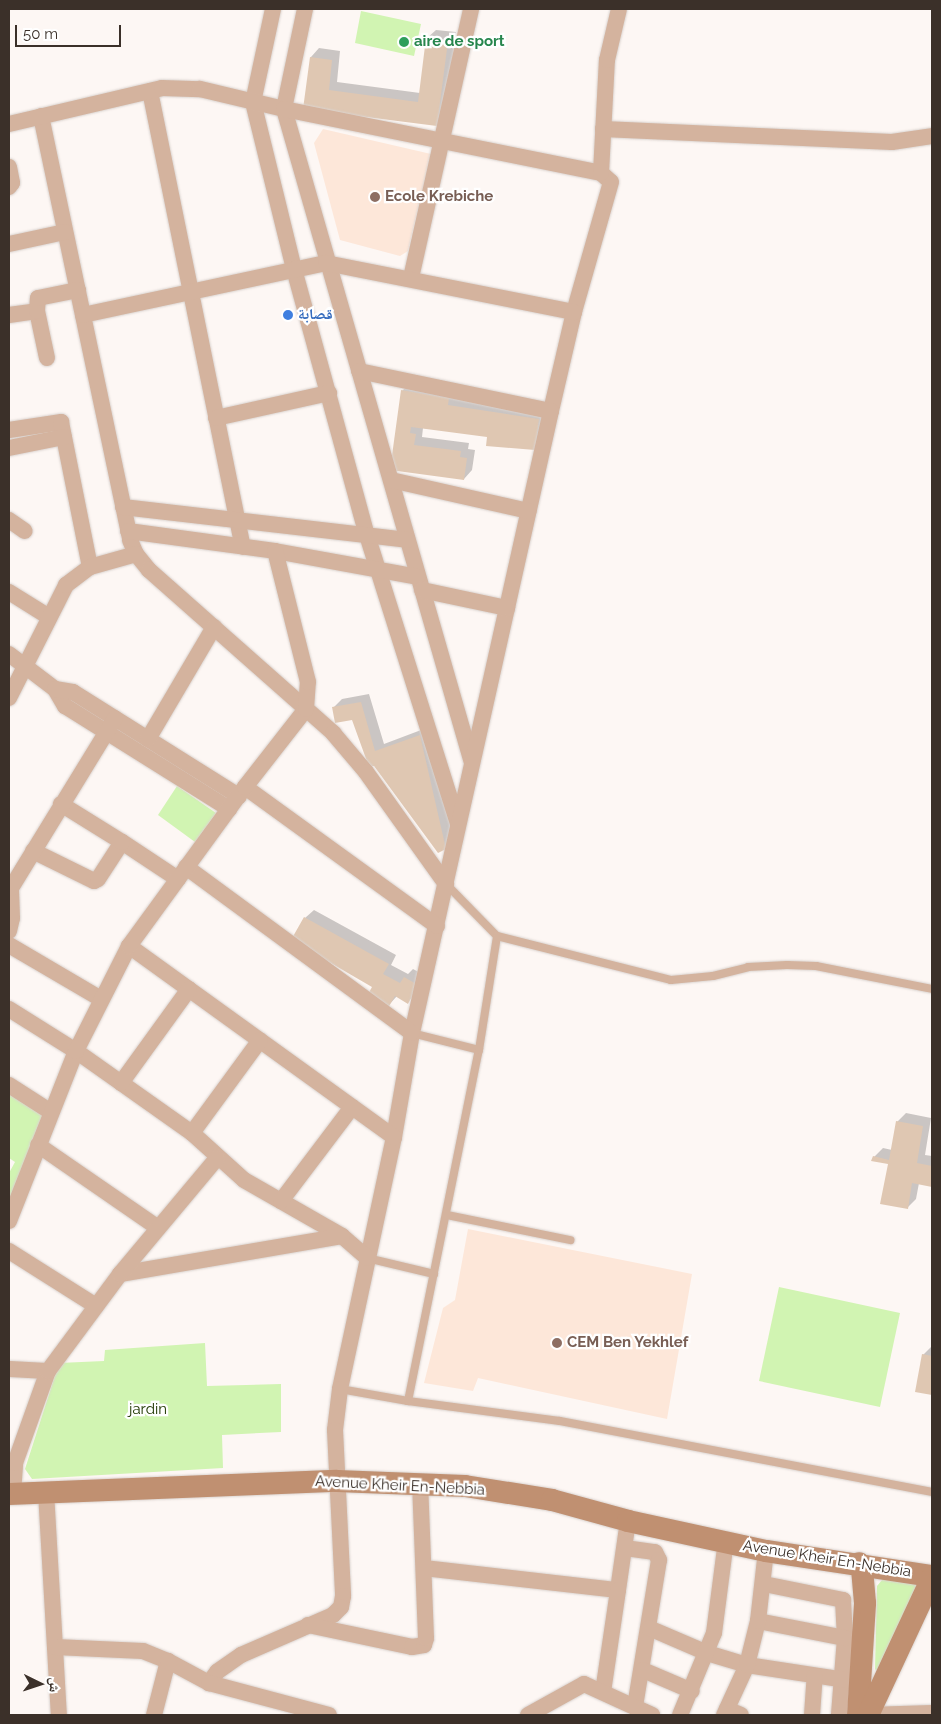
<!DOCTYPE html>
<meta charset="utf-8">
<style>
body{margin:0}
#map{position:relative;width:941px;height:1724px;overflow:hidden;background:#fdf7f4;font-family:Raleway,"Noto Naskh Arabic",sans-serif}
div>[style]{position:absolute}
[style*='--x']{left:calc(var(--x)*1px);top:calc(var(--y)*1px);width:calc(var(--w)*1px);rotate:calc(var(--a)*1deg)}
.built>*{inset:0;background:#fde7d9}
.green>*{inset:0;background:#d1f4b2}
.shadow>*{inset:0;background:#0003}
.building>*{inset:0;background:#dfc7b2}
.roads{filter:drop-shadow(0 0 1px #dad3cf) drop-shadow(0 0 1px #dad3cf)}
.service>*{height:8px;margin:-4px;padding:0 4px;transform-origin:4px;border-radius:4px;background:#d4b39e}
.minor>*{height:16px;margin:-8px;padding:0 8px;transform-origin:8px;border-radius:8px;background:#d4b39e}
.secondary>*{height:22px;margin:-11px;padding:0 11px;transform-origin:11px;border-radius:11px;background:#c09071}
.dots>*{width:14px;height:14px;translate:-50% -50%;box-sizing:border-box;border:2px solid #fff;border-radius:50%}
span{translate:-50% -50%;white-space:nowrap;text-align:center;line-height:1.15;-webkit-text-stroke:4.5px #fff;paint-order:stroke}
.leisure-label{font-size:15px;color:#27864d;font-weight:700}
.left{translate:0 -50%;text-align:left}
.education-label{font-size:15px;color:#785e54;font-weight:700}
.shop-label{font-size:15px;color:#366cbe;font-weight:700}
.park-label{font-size:15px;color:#203701}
.street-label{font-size:15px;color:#3b3029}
.frame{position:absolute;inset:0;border:10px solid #3b3029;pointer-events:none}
.north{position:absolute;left:15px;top:1659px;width:50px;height:50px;-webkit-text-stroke:4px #fff;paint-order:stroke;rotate:94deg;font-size:14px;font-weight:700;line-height:20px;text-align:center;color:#3b3029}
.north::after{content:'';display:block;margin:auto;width:18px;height:22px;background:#3b3029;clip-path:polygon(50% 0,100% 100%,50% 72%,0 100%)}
.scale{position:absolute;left:15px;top:25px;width:106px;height:22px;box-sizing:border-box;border:2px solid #3b3029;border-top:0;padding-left:6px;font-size:15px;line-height:18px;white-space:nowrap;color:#3b3029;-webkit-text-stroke:4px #fff;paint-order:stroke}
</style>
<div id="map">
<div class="built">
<i style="clip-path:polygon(323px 129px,431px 154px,408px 251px,400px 256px,340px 240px,314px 143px)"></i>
<i style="clip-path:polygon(468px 1229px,692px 1274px,667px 1419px,478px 1378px,473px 1391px,424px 1383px,443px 1308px,455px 1300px)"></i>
</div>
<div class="green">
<i style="clip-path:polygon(361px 11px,421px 24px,414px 56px,355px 43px)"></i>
<i style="clip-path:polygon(177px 786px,216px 813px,195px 842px,158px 815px)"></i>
<i style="clip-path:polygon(9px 1092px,42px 1115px,9px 1203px,9px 1173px,15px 1162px,9px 1158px)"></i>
<i style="clip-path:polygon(779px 1287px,900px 1313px,880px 1407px,759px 1381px)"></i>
<i style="clip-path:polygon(205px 1343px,207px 1386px,281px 1384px,281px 1432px,222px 1435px,223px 1468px,32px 1479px,25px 1469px,59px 1363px,104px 1361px,105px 1350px)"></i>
<i style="clip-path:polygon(887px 1574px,923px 1581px,879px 1674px,875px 1669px,877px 1586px)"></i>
</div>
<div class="shadow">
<i style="clip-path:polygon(436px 30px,456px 32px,445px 116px,437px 125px,304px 108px,311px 57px,319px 48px,340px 51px,337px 82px,420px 93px,427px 38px)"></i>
<i style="clip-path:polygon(411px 382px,547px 411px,544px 440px,423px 428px,422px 437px,469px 443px,468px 449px,475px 450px,472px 470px,464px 479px,392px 469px,402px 391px)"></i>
<i style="clip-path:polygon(369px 694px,384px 744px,429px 727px,454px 839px,438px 852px,352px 719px,333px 708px,342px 699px)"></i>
<i style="clip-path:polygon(314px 910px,396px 955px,391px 965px,408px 974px,413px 969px,426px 976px,416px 993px,407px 1002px,397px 996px,388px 1006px,374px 986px,305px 918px)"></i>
<i style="clip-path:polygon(906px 1113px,931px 1118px,925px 1155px,932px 1156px,932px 1186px,919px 1183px,916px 1199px,907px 1208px,889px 1163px,874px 1157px,883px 1148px,892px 1150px,897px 1122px)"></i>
<i style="clip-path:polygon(932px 1346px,932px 1394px,916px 1391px,923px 1355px)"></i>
</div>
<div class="building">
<i style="clip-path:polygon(426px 38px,448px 41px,437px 126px,303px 109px,310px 57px,332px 60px,329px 90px,418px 102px)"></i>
<i style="clip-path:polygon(401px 390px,449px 398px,448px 405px,539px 419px,535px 450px,486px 446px,487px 437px,411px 427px,410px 433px,416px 434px,414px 445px,461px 451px,460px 457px,467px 458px,464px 480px,390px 470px)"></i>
<i style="clip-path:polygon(361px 702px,375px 751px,420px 735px,446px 849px,438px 853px,374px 766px,369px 767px,352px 720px,335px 723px,332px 707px)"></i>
<i style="clip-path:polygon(304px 917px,389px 964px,383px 974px,400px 983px,404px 977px,418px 985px,408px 1004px,395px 996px,388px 1008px,367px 996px,372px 987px,291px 940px)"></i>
<i style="clip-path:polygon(896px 1121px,923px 1126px,917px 1163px,932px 1166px,932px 1187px,912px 1183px,908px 1209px,880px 1204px,888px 1164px,871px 1161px,873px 1156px,889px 1160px)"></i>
<i style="clip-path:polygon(922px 1354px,932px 1356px,932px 1395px,915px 1392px)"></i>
</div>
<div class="roads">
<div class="service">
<i style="--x:446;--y:884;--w:73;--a:45.6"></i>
<i style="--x:497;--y:936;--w:179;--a:14.2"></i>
<i style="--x:671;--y:980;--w:42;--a:-5.4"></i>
<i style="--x:713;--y:976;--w:36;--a:-14"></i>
<i style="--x:748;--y:967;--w:39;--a:-3"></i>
<i style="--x:787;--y:965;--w:29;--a:2"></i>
<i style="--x:816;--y:966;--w:118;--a:11.2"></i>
<i style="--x:412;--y:1033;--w:69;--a:14.2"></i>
<i style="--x:447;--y:1215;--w:126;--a:11.5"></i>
<i style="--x:367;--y:1258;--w:69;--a:13.4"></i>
<i style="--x:340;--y:1389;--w:69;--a:10"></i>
<i style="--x:408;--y:1401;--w:153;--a:7.5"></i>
<i style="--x:560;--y:1421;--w:379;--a:10.8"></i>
<i style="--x:408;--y:1401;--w:358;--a:-78.6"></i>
<i style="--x:479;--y:1050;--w:115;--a:-81"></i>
</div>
<div class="minor">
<i style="--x:273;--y:9;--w:95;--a:102.1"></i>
<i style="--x:253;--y:102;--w:172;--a:76.2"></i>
<i style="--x:294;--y:269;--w:276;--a:74.7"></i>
<i style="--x:367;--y:535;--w:302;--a:72.5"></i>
<i style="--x:305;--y:9;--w:102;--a:101.9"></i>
<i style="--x:284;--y:109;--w:680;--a:73.96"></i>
<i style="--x:150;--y:91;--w:465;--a:78.5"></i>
<i style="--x:41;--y:116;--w:433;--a:78.1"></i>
<i style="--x:130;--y:540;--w:15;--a:67"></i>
<i style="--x:136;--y:554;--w:21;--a:51"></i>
<i style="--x:149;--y:570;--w:246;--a:41.5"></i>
<i style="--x:333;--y:733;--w:51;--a:49.8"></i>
<i style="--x:366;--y:772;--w:138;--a:54.5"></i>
<i style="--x:9;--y:124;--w:157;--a:-13.2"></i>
<i style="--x:162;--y:88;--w:38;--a:2"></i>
<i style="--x:200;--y:89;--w:86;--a:13.4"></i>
<i style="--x:284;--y:109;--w:323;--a:11.4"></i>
<i style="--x:601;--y:173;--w:13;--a:42"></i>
<i style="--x:611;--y:182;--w:135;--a:105.9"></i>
<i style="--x:574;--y:312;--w:102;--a:103.1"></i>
<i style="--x:551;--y:411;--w:637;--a:102.6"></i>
<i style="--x:412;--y:1033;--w:106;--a:99.8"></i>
<i style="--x:394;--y:1137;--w:258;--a:102.1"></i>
<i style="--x:340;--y:1389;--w:41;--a:97"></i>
<i style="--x:335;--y:1430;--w:166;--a:87.2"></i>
<i style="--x:343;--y:1596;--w:11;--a:100"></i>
<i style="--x:341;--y:1607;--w:11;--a:135"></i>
<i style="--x:333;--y:1615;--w:100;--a:156.5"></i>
<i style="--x:241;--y:1655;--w:29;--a:145"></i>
<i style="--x:217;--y:1672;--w:14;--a:126"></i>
<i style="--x:603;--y:129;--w:289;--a:2.6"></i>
<i style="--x:892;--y:142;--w:40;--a:-8.5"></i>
<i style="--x:9;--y:167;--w:16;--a:79"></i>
<i style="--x:12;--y:183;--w:5;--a:127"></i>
<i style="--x:601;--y:173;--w:113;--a:-87"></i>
<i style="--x:607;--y:60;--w:52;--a:-76.8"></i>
<i style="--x:9;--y:244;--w:57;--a:-12.1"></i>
<i style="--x:411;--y:278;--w:276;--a:-77.4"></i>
<i style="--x:37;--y:311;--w:48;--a:78"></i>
<i style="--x:9;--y:315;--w:28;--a:-8"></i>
<i style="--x:37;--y:311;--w:13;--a:-86"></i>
<i style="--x:38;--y:298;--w:41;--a:-11.3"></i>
<i style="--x:83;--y:315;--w:249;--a:-12.1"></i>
<i style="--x:326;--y:263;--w:253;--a:11.2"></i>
<i style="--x:359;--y:371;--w:196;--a:11.8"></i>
<i style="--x:216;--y:418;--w:116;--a:-12.5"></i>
<i style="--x:9;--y:430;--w:53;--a:-8.7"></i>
<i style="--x:61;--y:422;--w:148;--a:78.7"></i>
<i style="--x:9;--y:448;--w:56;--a:-11.3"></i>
<i style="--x:391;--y:480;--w:141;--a:12.7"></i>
<i style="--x:123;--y:507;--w:286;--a:6.6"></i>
<i style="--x:9;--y:520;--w:19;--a:35"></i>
<i style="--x:128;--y:531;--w:148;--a:7.7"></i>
<i style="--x:275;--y:551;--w:145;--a:10.3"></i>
<i style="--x:422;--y:590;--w:87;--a:12"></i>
<i style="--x:9;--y:592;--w:47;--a:32"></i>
<i style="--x:9;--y:654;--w:58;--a:37.3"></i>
<i style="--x:55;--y:689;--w:20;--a:60"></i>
<i style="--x:65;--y:706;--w:194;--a:32.1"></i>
<i style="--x:55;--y:689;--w:18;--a:9"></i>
<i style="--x:73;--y:692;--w:196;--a:32.1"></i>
<i style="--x:9;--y:698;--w:127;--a:-63.2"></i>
<i style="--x:66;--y:585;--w:30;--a:-37"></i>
<i style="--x:90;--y:567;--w:48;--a:-15.8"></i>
<i style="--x:148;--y:739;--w:130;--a:-59.5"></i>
<i style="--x:245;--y:787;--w:237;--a:35.9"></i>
<i style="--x:122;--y:842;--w:67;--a:33.5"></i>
<i style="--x:33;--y:851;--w:68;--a:26.2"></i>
<i style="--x:94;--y:881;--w:4;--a:-27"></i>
<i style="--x:98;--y:879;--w:44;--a:-57"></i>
<i style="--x:122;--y:842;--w:72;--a:-148.1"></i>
<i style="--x:186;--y:867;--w:280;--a:36.3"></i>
<i style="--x:9;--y:931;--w:13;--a:-77"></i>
<i style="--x:12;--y:918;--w:30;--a:-92"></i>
<i style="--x:11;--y:888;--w:199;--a:-58.5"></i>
<i style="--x:9;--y:945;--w:107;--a:30.4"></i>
<i style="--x:129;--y:946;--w:327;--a:35.8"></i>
<i style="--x:9;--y:1009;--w:79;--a:32.1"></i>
<i style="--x:76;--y:1051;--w:142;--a:35.3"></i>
<i style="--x:192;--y:1133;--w:70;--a:42.1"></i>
<i style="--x:244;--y:1180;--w:113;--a:29.7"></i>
<i style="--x:342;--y:1236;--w:33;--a:41"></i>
<i style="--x:121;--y:1083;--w:116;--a:-54.1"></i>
<i style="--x:9;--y:1085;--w:50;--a:32.7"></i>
<i style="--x:192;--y:1133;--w:115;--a:-53.8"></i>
<i style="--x:38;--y:1145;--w:145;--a:34.6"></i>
<i style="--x:281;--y:1201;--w:118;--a:-52.9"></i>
<i style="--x:9;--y:1221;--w:183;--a:-68.5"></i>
<i style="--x:76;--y:1051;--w:118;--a:-63.2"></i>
<i style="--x:129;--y:946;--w:197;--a:-53.9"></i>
<i style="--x:245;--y:787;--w:99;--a:-52"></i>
<i style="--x:306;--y:709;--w:27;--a:-86"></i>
<i style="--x:308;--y:682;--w:135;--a:-104.1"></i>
<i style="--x:9;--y:1251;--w:103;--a:32.3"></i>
<i style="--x:120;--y:1274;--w:225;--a:-9.7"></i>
<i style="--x:9;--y:1369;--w:39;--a:3"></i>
<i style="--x:46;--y:1492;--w:223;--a:86.7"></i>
<i style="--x:13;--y:1494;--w:31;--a:-86"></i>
<i style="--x:15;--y:1463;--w:98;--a:-70.3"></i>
<i style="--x:48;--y:1371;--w:121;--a:-53.4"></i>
<i style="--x:120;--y:1274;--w:151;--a:-50.1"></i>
<i style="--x:625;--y:1548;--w:30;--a:8"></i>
<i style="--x:655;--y:1552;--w:9;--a:63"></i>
<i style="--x:659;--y:1560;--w:149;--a:99.3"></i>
<i style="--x:424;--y:1568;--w:195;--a:6.5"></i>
<i style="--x:618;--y:1590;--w:70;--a:-81.8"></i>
<i style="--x:764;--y:1584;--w:81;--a:11.4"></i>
<i style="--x:843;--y:1600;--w:38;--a:87"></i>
<i style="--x:845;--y:1638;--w:77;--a:94.5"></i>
<i style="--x:758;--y:1621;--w:89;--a:11.1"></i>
<i style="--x:308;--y:1625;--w:106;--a:11.9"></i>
<i style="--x:412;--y:1647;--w:12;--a:-9"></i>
<i style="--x:424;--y:1645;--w:7;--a:-74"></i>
<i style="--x:426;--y:1638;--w:153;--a:-92.2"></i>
<i style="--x:649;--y:1628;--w:63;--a:23.3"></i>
<i style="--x:707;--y:1653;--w:42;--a:16.7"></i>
<i style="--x:747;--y:1665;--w:114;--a:8.6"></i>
<i style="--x:55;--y:1647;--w:88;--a:2.6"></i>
<i style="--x:143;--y:1651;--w:27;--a:22"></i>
<i style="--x:643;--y:1670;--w:53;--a:23.2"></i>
<i style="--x:603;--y:1692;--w:103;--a:-81.6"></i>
<i style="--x:727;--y:1709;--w:15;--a:23"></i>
<i style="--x:154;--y:1715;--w:56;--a:-75.5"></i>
<i style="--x:168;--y:1661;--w:47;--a:28.2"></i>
<i style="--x:209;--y:1683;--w:124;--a:14.9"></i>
<i style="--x:528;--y:1715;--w:64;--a:-29"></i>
<i style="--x:584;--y:1684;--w:75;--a:24.5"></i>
<i style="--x:680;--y:1715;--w:89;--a:-67.5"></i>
<i style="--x:714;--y:1633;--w:93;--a:-82.6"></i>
<i style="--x:724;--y:1715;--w:55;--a:-65.3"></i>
<i style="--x:747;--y:1665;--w:45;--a:-76"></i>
<i style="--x:758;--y:1621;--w:70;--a:-83.5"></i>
<i style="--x:812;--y:1715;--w:39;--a:-86"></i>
<i style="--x:868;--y:1715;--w:64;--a:-1.8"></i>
</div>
<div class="secondary">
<i style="--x:9;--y:1494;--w:328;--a:-2.3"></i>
<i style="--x:337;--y:1481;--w:128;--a:2.2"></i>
<i style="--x:465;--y:1486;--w:88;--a:9.1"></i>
<i style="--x:552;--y:1500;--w:79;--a:15.4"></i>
<i style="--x:628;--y:1521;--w:141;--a:12.3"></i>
<i style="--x:766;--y:1551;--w:168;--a:8.6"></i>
<i style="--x:858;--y:1715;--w:112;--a:-86.4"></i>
<i style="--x:865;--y:1603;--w:37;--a:-95"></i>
<i style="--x:862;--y:1566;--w:4;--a:-135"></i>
<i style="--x:868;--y:1715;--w:151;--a:-65"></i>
</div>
</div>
<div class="dots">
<i style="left:404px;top:42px;background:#2e9e5b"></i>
<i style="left:375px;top:197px;background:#8d6e63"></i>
<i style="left:288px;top:315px;background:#3f7fe0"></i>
<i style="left:557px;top:1343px;background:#8d6e63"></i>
</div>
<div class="leisure-label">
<span class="left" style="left:414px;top:42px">aire de sport</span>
</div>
<div class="education-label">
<span class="left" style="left:385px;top:197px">Ecole Krebiche</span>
<span class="left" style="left:567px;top:1343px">CEM Ben Yekhlef</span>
</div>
<div class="shop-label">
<span class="left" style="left:298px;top:315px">قصابة</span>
</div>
<div class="park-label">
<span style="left:148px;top:1410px">jardin</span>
</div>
<div class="street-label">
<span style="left:400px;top:1486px;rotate:3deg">Avenue Kheir En-Nebbia</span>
<span style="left:827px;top:1559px;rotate:9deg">Avenue Kheir En-Nebbia</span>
</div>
<div class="frame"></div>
<div class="north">ش</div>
<div class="scale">50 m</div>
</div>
